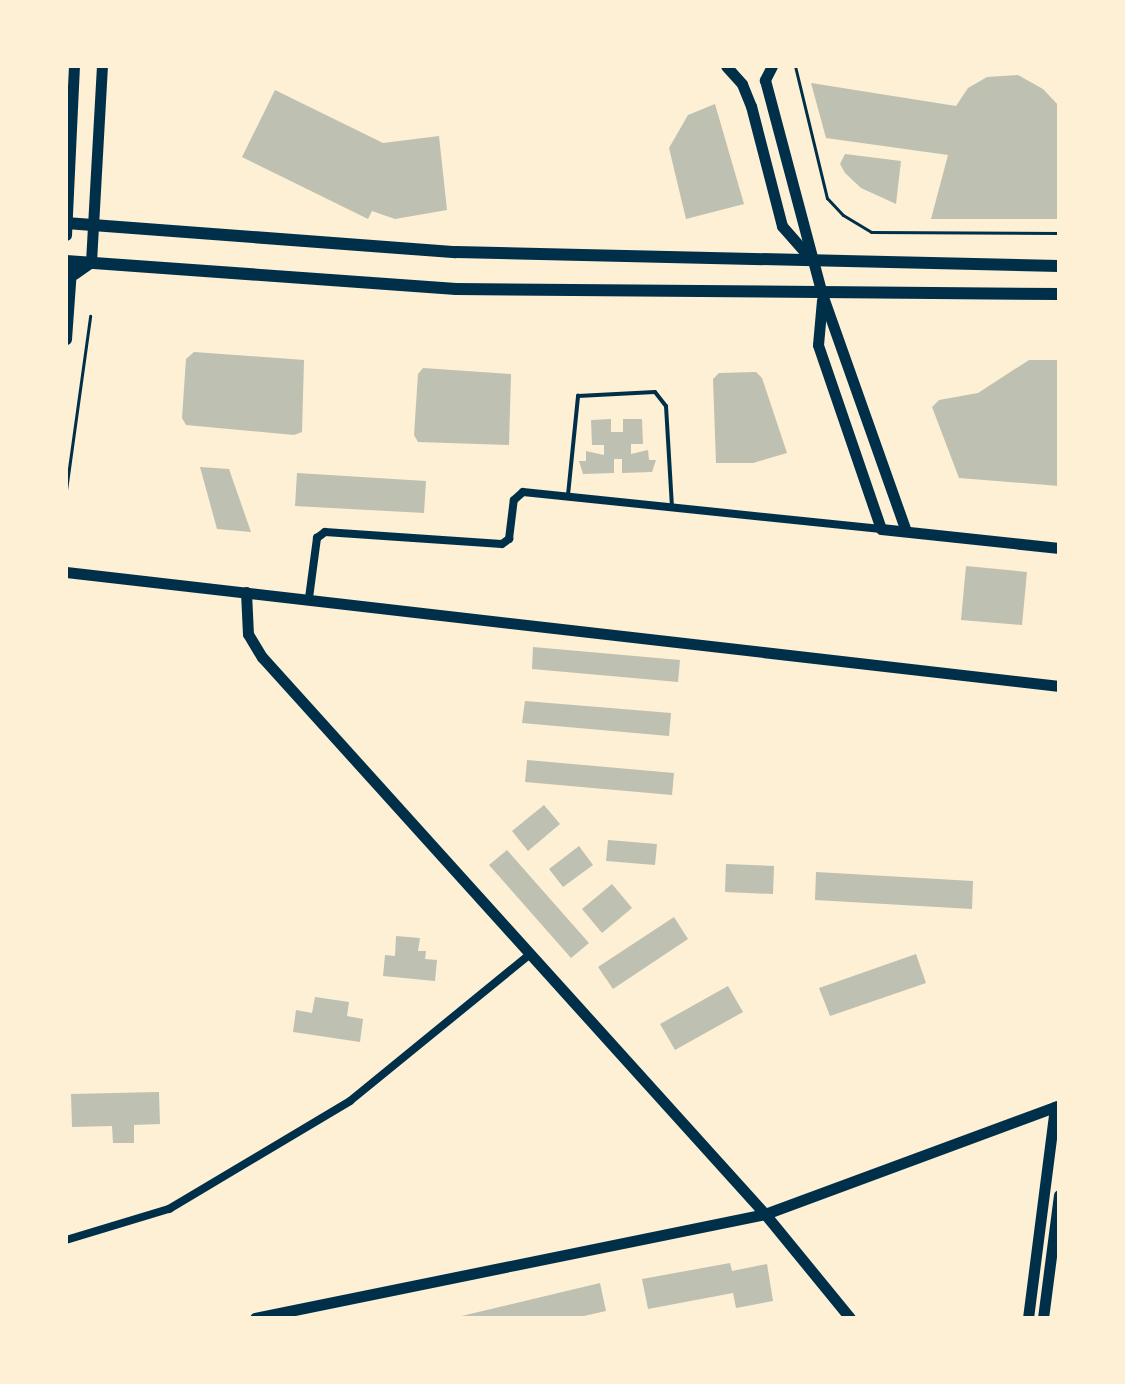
<!DOCTYPE html>
<style>
body{margin:0}
#map{position:relative;width:1125px;height:1384px;overflow:hidden;background:#fdf0d5;font-family:"Open Sans",sans-serif}
div>[style]{position:absolute}
[style*='--x']{left:calc(var(--x)*1px);top:calc(var(--y)*1px);width:calc(var(--w)*1px);rotate:calc(var(--a)*1deg)}
.building>*{inset:0;background:#bec0b2}
.path>*{height:3px;margin:-1.5px;padding:0 1.5px;transform-origin:1.5px;border-radius:1.5px;background:#003049}
.service>*{height:4px;margin:-2px;padding:0 2px;transform-origin:2px;border-radius:2px;background:#003049}
.minor>*{height:8px;margin:-4px;padding:0 4px;transform-origin:4px;border-radius:4px;background:#003049}
.tertiary>*{height:11px;margin:-5.5px;padding:0 5.5px;transform-origin:5.5px;border-radius:5.5px;background:#003049}
.secondary>*{height:12px;margin:-6px;padding:0 6px;transform-origin:6px;border-radius:6px;background:#003049}
span{translate:-50% -50%;white-space:nowrap;text-align:center;line-height:1.15;-webkit-text-stroke:6px #fdf0d5;paint-order:stroke}
.frame{position:absolute;inset:0;border:68px solid #fdf0d5;pointer-events:none}
</style>
<div id="map">
<div class="building">
<i style="clip-path:polygon(1018px 75px,1043px 89px,1059px 106px,1059px 219px,931px 219px,948px 155px,826px 138px,811px 83px,956px 106px,968px 88px,987px 77px)"></i>
<i style="clip-path:polygon(275px 90px,383px 143px,439px 136px,447px 210px,395px 219px,372px 211px,368px 219px,242px 157px)"></i>
<i style="clip-path:polygon(715px 104px,744px 204px,686px 219px,669px 148px,688px 115px)"></i>
<i style="clip-path:polygon(845px 154px,901px 161px,896px 204px,861px 188px,845px 173px,840px 164px)"></i>
<i style="clip-path:polygon(194px 352px,304px 360px,302px 432px,294px 435px,186px 425px,182px 418px,186px 359px)"></i>
<i style="clip-path:polygon(1029px 360px,1059px 360px,1059px 486px,959px 478px,932px 407px,939px 400px,978px 393px)"></i>
<i style="clip-path:polygon(423px 368px,511px 374px,509px 445px,418px 442px,414px 435px,418px 374px)"></i>
<i style="clip-path:polygon(756px 372px,762px 378px,787px 453px,753px 463px,716px 463px,713px 379px,719px 373px)"></i>
<i style="clip-path:polygon(611px 419px,611px 432px,623px 432px,623px 419px,642px 419px,643px 444px,631px 444px,631px 454px,648px 450px,649px 460px,656px 460px,652px 472px,622px 473px,622px 459px,614px 459px,614px 473px,583px 474px,579px 461px,586px 461px,586px 451px,604px 455px,604px 445px,592px 445px,591px 420px)"></i>
<i style="clip-path:polygon(200px 467px,229px 469px,251px 532px,217px 529px)"></i>
<i style="clip-path:polygon(297px 473px,426px 481px,424px 513px,295px 506px)"></i>
<i style="clip-path:polygon(966px 566px,1027px 572px,1022px 625px,961px 620px)"></i>
<i style="clip-path:polygon(533px 647px,680px 660px,678px 682px,532px 669px)"></i>
<i style="clip-path:polygon(525px 701px,671px 713px,669px 736px,522px 723px)"></i>
<i style="clip-path:polygon(527px 760px,674px 773px,672px 795px,525px 782px)"></i>
<i style="clip-path:polygon(544px 805px,560px 824px,528px 851px,512px 831px)"></i>
<i style="clip-path:polygon(608px 840px,657px 844px,655px 865px,606px 861px)"></i>
<i style="clip-path:polygon(579px 846px,593px 865px,563px 887px,549px 869px)"></i>
<i style="clip-path:polygon(507px 850px,589px 943px,571px 958px,489px 865px)"></i>
<i style="clip-path:polygon(726px 864px,774px 866px,773px 894px,725px 892px)"></i>
<i style="clip-path:polygon(816px 872px,973px 881px,972px 909px,815px 900px)"></i>
<i style="clip-path:polygon(612px 884px,632px 908px,602px 933px,582px 909px)"></i>
<i style="clip-path:polygon(674px 917px,688px 939px,613px 989px,598px 967px)"></i>
<i style="clip-path:polygon(396px 936px,420px 938px,418px 951px,426px 951px,425px 959px,437px 960px,435px 981px,383px 976px,385px 955px,395px 956px)"></i>
<i style="clip-path:polygon(916px 954px,926px 983px,830px 1016px,819px 988px)"></i>
<i style="clip-path:polygon(728px 986px,743px 1012px,675px 1050px,660px 1024px)"></i>
<i style="clip-path:polygon(315px 997px,349px 1002px,347px 1016px,363px 1019px,360px 1042px,293px 1032px,296px 1010px,312px 1013px)"></i>
<i style="clip-path:polygon(159px 1092px,160px 1124px,134px 1125px,134px 1143px,113px 1143px,112px 1126px,72px 1127px,71px 1094px)"></i>
<i style="clip-path:polygon(730px 1263px,732px 1271px,767px 1264px,773px 1301px,736px 1308px,733px 1293px,648px 1309px,642px 1279px)"></i>
<i style="clip-path:polygon(600px 1283px,606px 1311px,575px 1318px,453px 1318px)"></i>
</div>
<div class="path">
<i style="--x:795;--y:66;--w:136;--a:76.4"></i>
<i style="--x:827;--y:198;--w:23;--a:47"></i>
<i style="--x:843;--y:215;--w:33;--a:31"></i>
<i style="--x:871;--y:232;--w:188;--a:0.3"></i>
<i style="--x:66;--y:490;--w:176;--a:-82.1"></i>
</div>
<div class="service">
<i style="--x:568;--y:495;--w:100;--a:-84.2"></i>
<i style="--x:578;--y:396;--w:77;--a:-3"></i>
<i style="--x:655;--y:392;--w:18;--a:52"></i>
<i style="--x:666;--y:406;--w:100;--a:86.6"></i>
</div>
<div class="minor">
<i style="--x:309;--y:598;--w:61;--a:-82.4"></i>
<i style="--x:317;--y:538;--w:10;--a:-37"></i>
<i style="--x:325;--y:532;--w:177;--a:3.9"></i>
<i style="--x:502;--y:544;--w:9;--a:-36"></i>
<i style="--x:509;--y:539;--w:39;--a:-83"></i>
<i style="--x:514;--y:500;--w:12;--a:-42"></i>
<i style="--x:523;--y:492;--w:360;--a:5.9"></i>
<i style="--x:66;--y:1240;--w:108;--a:-16.8"></i>
<i style="--x:169;--y:1209;--w:211;--a:-30.8"></i>
<i style="--x:350;--y:1101;--w:232;--a:-39.2"></i>
</div>
<div class="tertiary">
<i style="--x:726;--y:66;--w:24;--a:48"></i>
<i style="--x:742;--y:84;--w:24;--a:68"></i>
<i style="--x:751;--y:106;--w:124;--a:75.5"></i>
<i style="--x:782;--y:226;--w:44;--a:48.7"></i>
<i style="--x:772;--y:66;--w:16;--a:117"></i>
<i style="--x:765;--y:80;--w:221;--a:75.1"></i>
<i style="--x:822;--y:294;--w:251;--a:70.5"></i>
<i style="--x:66;--y:235;--w:169;--a:-87.3"></i>
<i style="--x:74;--y:274;--w:21;--a:-35"></i>
<i style="--x:91;--y:262;--w:196;--a:-86.8"></i>
<i style="--x:822;--y:300;--w:45;--a:95.1"></i>
<i style="--x:818;--y:345;--w:194;--a:71.1"></i>
<i style="--x:881;--y:529;--w:179;--a:6.1"></i>
<i style="--x:66;--y:339;--w:70;--a:-85.9"></i>
<i style="--x:66;--y:572;--w:1000;--a:6.55"></i>
<i style="--x:246;--y:592;--w:42;--a:87.3"></i>
<i style="--x:248;--y:634;--w:27;--a:59"></i>
<i style="--x:262;--y:657;--w:751;--a:47.92"></i>
<i style="--x:765;--y:1214;--w:134;--a:50.7"></i>
<i style="--x:255;--y:1318;--w:520;--a:-11.53"></i>
<i style="--x:765;--y:1214;--w:314;--a:-20.3"></i>
<i style="--x:1028;--y:1318;--w:213;--a:-82.7"></i>
<i style="--x:1043;--y:1318;--w:124;--a:-82.6"></i>
</div>
<div class="secondary">
<i style="--x:66;--y:223;--w:391;--a:4.3"></i>
<i style="--x:456;--y:252;--w:603;--a:1.33"></i>
<i style="--x:66;--y:261;--w:391;--a:4.1"></i>
<i style="--x:456;--y:289;--w:603;--a:0.48"></i>
</div>
<div class="frame"></div>
</div>
